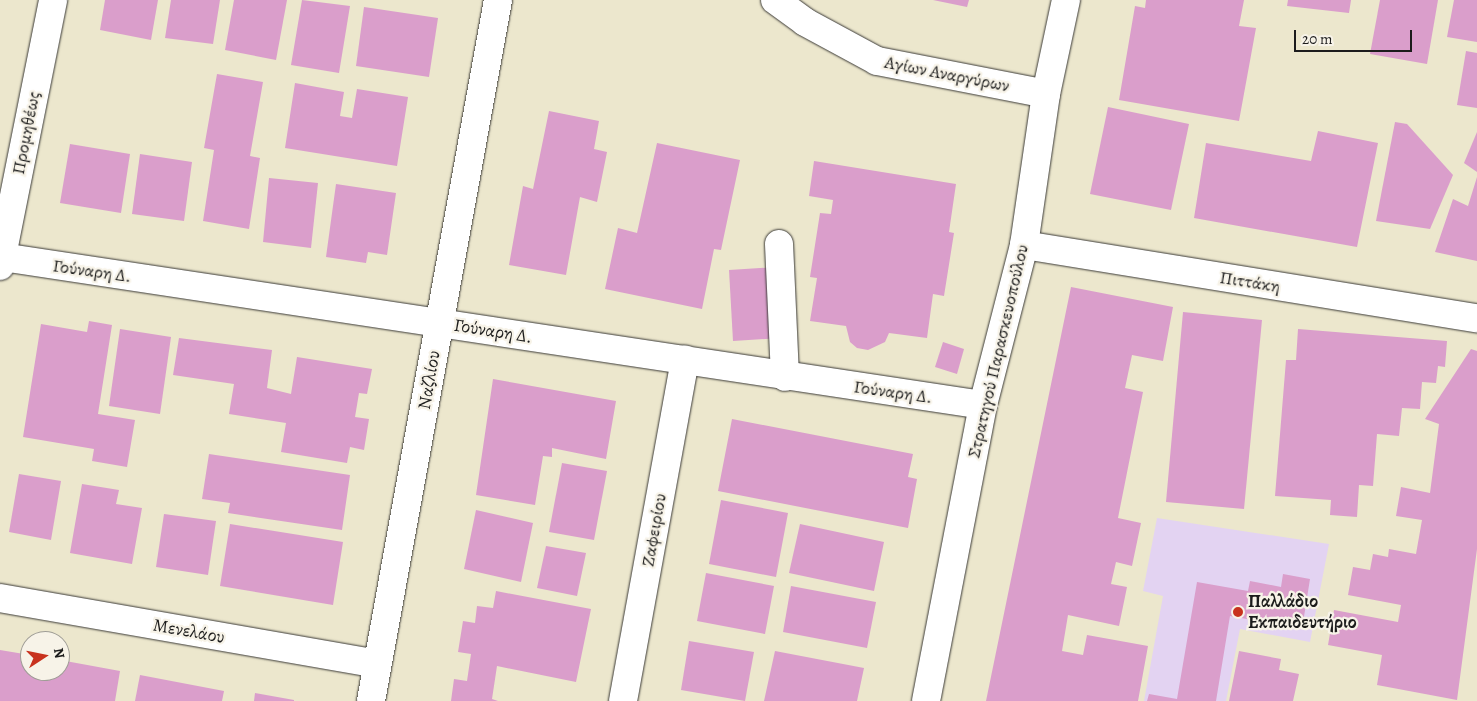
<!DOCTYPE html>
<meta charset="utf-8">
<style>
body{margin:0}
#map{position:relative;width:1477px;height:701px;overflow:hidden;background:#ece7cd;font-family:Alegreya,serif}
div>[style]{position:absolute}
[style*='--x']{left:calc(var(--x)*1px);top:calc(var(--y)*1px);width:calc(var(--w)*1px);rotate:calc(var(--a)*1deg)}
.built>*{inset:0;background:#e3d3f2}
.building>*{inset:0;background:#da9ecb}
.roads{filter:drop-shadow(0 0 1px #3b3a37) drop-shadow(0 0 1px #3b3a37)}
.minor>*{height:28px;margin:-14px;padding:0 14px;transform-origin:14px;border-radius:14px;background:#fff}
.dots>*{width:14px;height:14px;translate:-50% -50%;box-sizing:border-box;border:2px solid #f7f3e8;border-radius:50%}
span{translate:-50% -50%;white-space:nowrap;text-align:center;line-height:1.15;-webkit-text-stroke:4.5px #f7f3e8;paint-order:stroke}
.street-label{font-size:18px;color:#1c1c1c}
.poi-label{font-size:18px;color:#1c1c1c;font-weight:700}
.left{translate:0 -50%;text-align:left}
.north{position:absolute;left:20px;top:631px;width:50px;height:50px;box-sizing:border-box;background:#f7f3e8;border:1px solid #9f9d96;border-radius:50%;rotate:79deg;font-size:14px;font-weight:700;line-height:20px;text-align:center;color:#1c1c1c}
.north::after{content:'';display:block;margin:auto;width:18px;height:22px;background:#c8321e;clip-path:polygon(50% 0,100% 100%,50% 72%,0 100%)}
.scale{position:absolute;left:1294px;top:30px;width:118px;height:22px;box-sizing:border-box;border:2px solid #1c1c1c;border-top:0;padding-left:6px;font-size:15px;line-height:18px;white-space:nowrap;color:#1c1c1c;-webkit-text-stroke:4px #f7f3e8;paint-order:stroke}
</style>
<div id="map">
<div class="built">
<i style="clip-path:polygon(1157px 518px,1329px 544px,1310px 642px,1240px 629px,1226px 701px,1144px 701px,1163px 596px,1143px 591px)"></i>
</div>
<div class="building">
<i style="clip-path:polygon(105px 0,158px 0,151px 40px,100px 30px)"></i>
<i style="clip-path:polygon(171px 0,220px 0,213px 44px,165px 38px)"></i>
<i style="clip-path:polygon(234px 0,287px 0,276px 60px,225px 50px)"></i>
<i style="clip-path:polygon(302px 0,350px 6px,339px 73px,291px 65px)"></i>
<i style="clip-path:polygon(933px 0,969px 0,967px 7px)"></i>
<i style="clip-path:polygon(1146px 0,1244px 0,1239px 26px,1256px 28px,1239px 121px,1119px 100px,1135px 6px,1145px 8px)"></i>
<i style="clip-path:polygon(1288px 0,1351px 0,1349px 13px,1287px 6px)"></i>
<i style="clip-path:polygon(1380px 0,1438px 0,1427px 64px,1370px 54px)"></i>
<i style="clip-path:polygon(1454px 0,1477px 0,1477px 42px,1447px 37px)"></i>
<i style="clip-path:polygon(364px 7px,438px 18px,429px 77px,356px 66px)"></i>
<i style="clip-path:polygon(1466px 51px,1477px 53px,1477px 108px,1457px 105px)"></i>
<i style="clip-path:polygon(217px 74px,263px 82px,250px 156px,260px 158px,249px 229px,203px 221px,214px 150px,204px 148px)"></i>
<i style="clip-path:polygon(295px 83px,344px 92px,340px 116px,352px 118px,357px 89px,408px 97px,397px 166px,285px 148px)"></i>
<i style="clip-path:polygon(1108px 107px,1189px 124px,1171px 210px,1090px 194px)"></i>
<i style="clip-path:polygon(549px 111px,599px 121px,594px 149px,607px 152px,597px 202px,580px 197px,566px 275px,509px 265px,523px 186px,533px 189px)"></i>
<i style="clip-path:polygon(1395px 122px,1407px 124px,1453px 175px,1430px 229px,1376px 221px)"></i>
<i style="clip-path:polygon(1318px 131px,1378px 143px,1357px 247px,1194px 218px,1206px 143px,1311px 161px)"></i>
<i style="clip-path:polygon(1477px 132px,1477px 172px,1464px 163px)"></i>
<i style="clip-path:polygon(657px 143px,740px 160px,721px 250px,714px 249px,702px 309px,605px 289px,618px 228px,637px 233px)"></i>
<i style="clip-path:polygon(70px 144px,130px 154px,121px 213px,60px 203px)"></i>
<i style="clip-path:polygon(140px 154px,192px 162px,184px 221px,132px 214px)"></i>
<i style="clip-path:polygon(814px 161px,956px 184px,949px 232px,954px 233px,944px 296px,933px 294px,927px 338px,889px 333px,885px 342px,868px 350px,857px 348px,850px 342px,846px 326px,810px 321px,817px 278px,810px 277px,820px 213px,831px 214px,833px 200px,809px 196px)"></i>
<i style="clip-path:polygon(1477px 177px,1477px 261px,1435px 252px,1453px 199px,1468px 206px)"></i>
<i style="clip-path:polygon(269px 178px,318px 183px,311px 248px,263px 242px)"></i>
<i style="clip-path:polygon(336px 184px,396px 193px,387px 255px,368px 252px,366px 263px,326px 257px)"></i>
<i style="clip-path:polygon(776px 267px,780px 338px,733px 341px,729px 270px)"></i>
<i style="clip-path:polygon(1071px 287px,1173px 307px,1163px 361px,1132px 355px,1125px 388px,1143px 392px,1118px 518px,1141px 523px,1132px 566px,1116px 562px,1111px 584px,1127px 587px,1119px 626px,1068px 615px,1062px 651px,1083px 655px,1087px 635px,1148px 646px,1138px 701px,986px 701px)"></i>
<i style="clip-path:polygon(1183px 312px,1262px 320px,1244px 509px,1166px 502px)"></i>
<i style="clip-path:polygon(89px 321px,112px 325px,98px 414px,135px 420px,127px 467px,92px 461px,94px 449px,23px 437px,41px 324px,87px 332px)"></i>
<i style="clip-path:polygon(120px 329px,171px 337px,160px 414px,109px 406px)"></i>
<i style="clip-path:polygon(1298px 329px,1447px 341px,1445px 367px,1438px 366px,1436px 383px,1422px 382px,1420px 409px,1402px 408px,1399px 436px,1377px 434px,1373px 486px,1359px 485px,1357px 517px,1330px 515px,1331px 500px,1275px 496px,1286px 360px,1296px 360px)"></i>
<i style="clip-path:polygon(179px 338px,272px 350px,267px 388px,291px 394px,297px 357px,372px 369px,367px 394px,359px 393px,355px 417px,369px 419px,364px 450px,350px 447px,347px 463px,281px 452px,286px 423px,229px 414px,234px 384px,173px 375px)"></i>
<i style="clip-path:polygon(943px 342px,964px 349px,957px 374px,935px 367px)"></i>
<i style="clip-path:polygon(1471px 349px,1477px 351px,1477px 549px,1457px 700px,1377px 685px,1382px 655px,1328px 645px,1334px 610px,1398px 622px,1401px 605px,1348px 595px,1353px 567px,1370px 570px,1373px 554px,1388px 557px,1389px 549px,1416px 554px,1422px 520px,1396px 516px,1401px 487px,1430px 493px,1439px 424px,1425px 419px)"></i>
<i style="clip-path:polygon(493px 379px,616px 401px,606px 459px,552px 448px,552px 457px,543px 456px,535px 505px,476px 495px)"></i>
<i style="clip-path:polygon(732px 419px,913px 454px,908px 477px,917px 479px,908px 528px,718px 491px)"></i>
<i style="clip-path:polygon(209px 454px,350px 475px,342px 530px,228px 513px,230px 503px,202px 499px)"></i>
<i style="clip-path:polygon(562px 463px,607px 471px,594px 540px,549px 532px)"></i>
<i style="clip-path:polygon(19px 474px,61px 481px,51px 540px,9px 532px)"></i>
<i style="clip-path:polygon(82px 484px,119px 490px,116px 504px,142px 508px,132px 564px,70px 553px)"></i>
<i style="clip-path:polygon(721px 500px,788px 513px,776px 577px,709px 564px)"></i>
<i style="clip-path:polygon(476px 510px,533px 523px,521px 582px,464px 569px)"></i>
<i style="clip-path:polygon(164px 514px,216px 521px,208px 575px,156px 567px)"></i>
<i style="clip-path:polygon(230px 524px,343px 542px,333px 605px,220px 586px)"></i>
<i style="clip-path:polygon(800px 524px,884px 542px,874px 591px,789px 573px)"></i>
<i style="clip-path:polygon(546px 546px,586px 553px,577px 596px,537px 588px)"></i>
<i style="clip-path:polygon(706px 573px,774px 586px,765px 634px,697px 621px)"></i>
<i style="clip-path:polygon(1283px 574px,1310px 579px,1302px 629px,1230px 616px,1216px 701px,1147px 701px,1149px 694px,1177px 699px,1197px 582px,1248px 591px,1250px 581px,1281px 587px)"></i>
<i style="clip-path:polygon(791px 586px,876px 602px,867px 648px,783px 632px)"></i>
<i style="clip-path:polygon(496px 591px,591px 609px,576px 682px,497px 666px,492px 699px,498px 701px,451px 701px,454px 679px,467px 681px,471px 654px,458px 652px,463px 621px,475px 623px,477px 606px,493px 608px)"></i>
<i style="clip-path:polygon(689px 641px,754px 652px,745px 701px,681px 690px)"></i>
<i style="clip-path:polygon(0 650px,30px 655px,30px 671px,60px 671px,60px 660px,120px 671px,115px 701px,0 701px)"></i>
<i style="clip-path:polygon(775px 651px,864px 668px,857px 701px,764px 701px)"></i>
<i style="clip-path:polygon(1239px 651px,1281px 659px,1279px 670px,1299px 674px,1293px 701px,1229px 701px)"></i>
<i style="clip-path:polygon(140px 675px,224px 691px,222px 701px,135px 701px)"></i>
<i style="clip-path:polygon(255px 693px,294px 700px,294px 701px,254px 701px)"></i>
</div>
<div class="roads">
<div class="minor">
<i style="--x:775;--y:0;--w:37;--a:36"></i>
<i style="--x:805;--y:22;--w:82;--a:28.4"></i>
<i style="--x:877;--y:61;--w:172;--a:11"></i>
<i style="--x:779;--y:244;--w:133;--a:87.4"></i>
<i style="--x:1024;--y:245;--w:459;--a:9.2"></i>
<i style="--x:2;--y:257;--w:992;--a:8.58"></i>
<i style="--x:0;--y:266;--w:271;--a:-78.7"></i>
<i style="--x:0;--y:598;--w:383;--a:9.9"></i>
<i style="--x:371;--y:701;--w:712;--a:-79.73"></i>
<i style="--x:623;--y:701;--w:347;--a:-79.7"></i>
<i style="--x:926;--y:701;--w:301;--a:-79.1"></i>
<i style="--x:983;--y:405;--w:165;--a:-75.6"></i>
<i style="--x:1024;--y:245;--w:153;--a:-81.7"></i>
<i style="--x:1046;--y:94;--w:96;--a:-78"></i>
</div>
</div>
<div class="dots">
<i style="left:1238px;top:612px;background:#c8321e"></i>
</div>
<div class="street-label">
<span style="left:947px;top:74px;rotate:11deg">Αγίων Αναργύρων</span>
<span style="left:26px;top:133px;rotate:-79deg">Προμηθέως</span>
<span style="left:92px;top:271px;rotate:8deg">Γούναρη Δ.</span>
<span style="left:1250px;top:282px;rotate:9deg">Πιττάκη</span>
<span style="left:493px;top:331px;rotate:9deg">Γούναρη Δ.</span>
<span style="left:998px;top:351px;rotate:-77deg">Στρατηγού Παρασκευοπούλου</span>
<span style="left:429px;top:380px;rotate:-80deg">Ναζλίου</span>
<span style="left:893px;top:392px;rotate:8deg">Γούναρη Δ.</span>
<span style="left:654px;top:530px;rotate:-80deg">Ζαφειρίου</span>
<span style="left:189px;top:631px;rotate:10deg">Μενελάου</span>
</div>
<div class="poi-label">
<span class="left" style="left:1248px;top:612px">Παλλάδιο<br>Εκπαιδευτήριο</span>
</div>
<div class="north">N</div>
<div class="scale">20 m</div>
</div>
